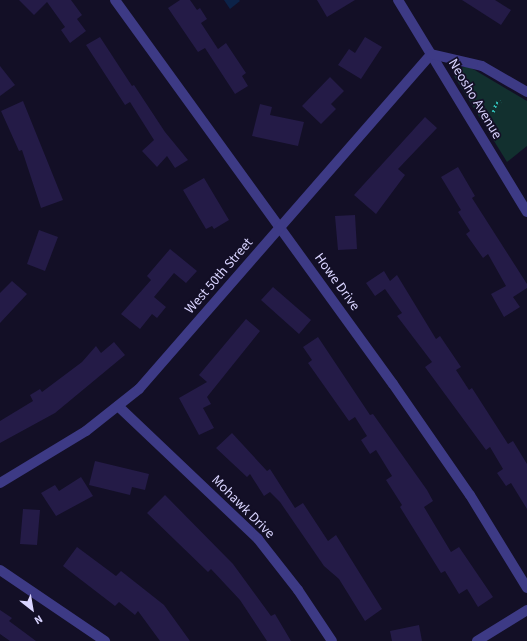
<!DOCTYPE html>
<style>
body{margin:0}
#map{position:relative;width:527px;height:641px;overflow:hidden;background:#130f26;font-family:"Source Sans 3",sans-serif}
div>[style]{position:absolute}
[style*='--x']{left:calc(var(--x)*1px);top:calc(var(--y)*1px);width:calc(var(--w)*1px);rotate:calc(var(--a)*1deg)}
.green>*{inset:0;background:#12302f}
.water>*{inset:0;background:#0c2248}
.building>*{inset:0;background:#241b47}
.path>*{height:2.5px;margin-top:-1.25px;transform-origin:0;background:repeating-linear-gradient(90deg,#2fb8b0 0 2px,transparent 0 5px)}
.minor>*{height:10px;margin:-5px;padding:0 5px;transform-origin:5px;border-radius:5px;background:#3d3a85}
span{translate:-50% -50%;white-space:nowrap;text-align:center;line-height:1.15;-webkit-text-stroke:3.5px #130f26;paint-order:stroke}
.street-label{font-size:14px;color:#d9d4ff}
.north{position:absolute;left:12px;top:589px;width:40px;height:40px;-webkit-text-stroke:3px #130f26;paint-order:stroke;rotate:149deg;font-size:11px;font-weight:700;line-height:16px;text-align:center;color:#d9d4ff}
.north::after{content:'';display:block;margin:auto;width:14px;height:18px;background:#d9d4ff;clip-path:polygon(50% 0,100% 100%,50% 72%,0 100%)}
</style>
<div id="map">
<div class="green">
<i style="clip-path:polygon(468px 66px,527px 101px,527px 146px,507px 162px,454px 76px,456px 69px)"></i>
</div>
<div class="water">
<i style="clip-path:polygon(224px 0,239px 0,240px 1px,230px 9px)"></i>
</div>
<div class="building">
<i style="clip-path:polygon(19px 0,71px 0,82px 15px,77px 19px,86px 31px,70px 43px,61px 30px,65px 27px,47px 2px,34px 15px)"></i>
<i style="clip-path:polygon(180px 0,190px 0,197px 10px,200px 8px,207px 19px,201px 23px,218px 49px,226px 43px,246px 73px,242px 76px,248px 86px,235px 94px,205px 48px,198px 52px,168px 8px)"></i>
<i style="clip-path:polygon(317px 0,355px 0,327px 17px)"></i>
<i style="clip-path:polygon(462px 0,495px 0,511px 10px,501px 25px)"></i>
<i style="clip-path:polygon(100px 37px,132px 86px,134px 85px,165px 132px,188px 160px,175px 168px,167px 156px,157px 167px,142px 151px,154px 140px,130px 102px,125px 105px,86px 45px)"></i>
<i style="clip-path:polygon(365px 37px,382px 47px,361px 79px,338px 65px,349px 49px,355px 53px)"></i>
<i style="clip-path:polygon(0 66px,15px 85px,0 96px)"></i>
<i style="clip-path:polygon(330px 77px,344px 91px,331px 104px,336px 109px,321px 124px,302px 106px)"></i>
<i style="clip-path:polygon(23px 101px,63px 200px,41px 208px,22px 150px,19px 151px,1px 111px)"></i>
<i style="clip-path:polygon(260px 104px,272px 107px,270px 115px,304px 122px,298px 146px,252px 136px)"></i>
<i style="clip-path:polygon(425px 117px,437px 128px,398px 169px,405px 175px,376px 214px,354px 195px)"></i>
<i style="clip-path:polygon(458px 167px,475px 196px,472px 198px,527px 284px,527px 288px,513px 297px,520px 307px,504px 317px,491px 294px,506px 286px,488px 254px,483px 258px,466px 234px,470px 231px,458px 212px,461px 210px,441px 177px)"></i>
<i style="clip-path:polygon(204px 178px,229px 220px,214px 229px,212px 226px,206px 229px,183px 190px)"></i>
<i style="clip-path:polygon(355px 215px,357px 249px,338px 250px,335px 216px)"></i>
<i style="clip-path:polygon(39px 230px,58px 237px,45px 271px,27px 264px)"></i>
<i style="clip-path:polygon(170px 249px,197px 271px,186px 283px,174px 273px,154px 297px,166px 307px,157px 318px,152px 314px,140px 329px,121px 314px,151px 280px,147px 276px)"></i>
<i style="clip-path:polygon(384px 271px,390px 281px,397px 275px,436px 339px,440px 336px,461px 367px,456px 370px,469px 390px,472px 388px,508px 444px,513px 441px,527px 464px,527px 509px,511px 483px,506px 486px,497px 473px,503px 469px,490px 447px,486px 450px,425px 367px,432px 362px,397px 316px,402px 313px,385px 289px,375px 296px,366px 283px)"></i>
<i style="clip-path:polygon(12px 281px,27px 294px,0 323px,0 293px)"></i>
<i style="clip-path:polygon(273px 287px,311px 320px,299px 334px,261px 300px)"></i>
<i style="clip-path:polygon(246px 319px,260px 331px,207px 397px,211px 404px,203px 408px,214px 428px,199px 435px,179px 398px,207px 382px,199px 375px)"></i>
<i style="clip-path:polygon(318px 337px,370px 415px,373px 414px,427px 490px,433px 501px,424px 507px,451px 552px,459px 547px,493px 597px,478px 607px,467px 589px,459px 594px,445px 571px,441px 573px,400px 507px,402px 505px,386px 480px,392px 476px,376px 450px,370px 454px,361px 440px,367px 436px,355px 417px,349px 421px,308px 363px,312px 360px,303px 347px)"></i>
<i style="clip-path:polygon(114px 342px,125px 355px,55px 413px,0 443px,0 421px,33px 401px,30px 395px,40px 389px,42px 392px,82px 362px,96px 346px,101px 353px)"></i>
<i style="clip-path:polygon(232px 433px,267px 471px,270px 469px,295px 508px,303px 503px,328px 541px,336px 535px,382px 609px,365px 621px,339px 579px,324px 566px,280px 502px,270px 492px,264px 496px,250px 474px,247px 477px,216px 448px)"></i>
<i style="clip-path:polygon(95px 461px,149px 474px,145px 490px,132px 487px,130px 495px,89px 485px)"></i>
<i style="clip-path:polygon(81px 477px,93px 496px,56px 516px,41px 493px,55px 485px,59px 491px)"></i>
<i style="clip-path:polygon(165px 495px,233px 564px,271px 616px,275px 614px,291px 641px,267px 641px,240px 600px,211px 569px,208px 572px,147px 513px)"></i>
<i style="clip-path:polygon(23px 509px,40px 510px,37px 545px,20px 544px)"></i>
<i style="clip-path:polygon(77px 547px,116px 576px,121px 571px,164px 605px,190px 641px,160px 641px,138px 611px,135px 615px,119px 602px,115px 606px,63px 566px)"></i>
<i style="clip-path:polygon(0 610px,12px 618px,9px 621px,36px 641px,10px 641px,0 634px)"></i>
<i style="clip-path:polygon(419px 625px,422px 641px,392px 641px,390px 631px)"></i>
</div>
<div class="path">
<i style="--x:493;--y:112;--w:9;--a:-72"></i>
<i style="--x:496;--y:103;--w:5;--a:-22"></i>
</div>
<div class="minor">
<i style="--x:115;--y:0;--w:474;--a:54.1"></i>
<i style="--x:393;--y:384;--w:135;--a:55.3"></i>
<i style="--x:470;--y:495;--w:109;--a:58.5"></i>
<i style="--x:398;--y:0;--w:248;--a:58.7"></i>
<i style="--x:118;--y:406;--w:193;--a:43.5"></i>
<i style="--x:258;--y:539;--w:65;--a:51.9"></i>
<i style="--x:298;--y:590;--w:61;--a:56.3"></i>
<i style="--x:0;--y:483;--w:100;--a:-31.2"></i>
<i style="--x:86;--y:431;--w:68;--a:-38.4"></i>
<i style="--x:139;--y:389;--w:444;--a:-48.9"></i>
<i style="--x:431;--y:54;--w:52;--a:13.2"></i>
<i style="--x:482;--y:66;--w:52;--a:30"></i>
<i style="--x:0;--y:570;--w:127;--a:34.1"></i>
<i style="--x:477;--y:641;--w:59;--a:-31.8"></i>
</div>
<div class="street-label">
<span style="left:475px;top:99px;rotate:59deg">Neosho Avenue</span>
<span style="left:219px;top:276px;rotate:-49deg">West 50th Street</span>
<span style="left:337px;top:282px;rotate:54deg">Howe Drive</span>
<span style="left:243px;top:507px;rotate:45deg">Mohawk Drive</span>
</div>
<div class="north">N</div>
</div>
